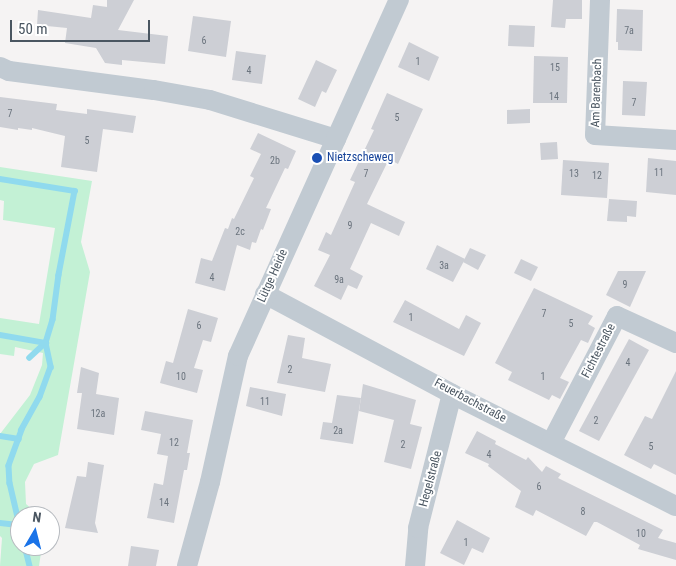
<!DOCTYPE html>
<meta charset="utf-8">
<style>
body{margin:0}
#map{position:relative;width:676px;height:566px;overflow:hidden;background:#f5f3f3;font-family:"Roboto Condensed",sans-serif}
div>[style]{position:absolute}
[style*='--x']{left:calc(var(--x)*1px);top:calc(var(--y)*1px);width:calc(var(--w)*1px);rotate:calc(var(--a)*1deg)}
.green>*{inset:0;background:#c3f1d5}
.stream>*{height:5.5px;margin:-2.75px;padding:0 2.75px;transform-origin:2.75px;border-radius:2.75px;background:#90daee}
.building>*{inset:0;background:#cdcfd5}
.street>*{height:20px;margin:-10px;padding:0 10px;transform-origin:10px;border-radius:10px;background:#c1cad2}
.dots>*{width:14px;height:14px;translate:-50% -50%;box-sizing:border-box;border:2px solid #fff;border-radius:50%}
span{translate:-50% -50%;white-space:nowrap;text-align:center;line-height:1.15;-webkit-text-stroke:4px #fff;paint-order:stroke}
.number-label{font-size:10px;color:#6b747e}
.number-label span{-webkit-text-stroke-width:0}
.street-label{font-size:12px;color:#4a5661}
.transit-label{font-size:12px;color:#164399}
.left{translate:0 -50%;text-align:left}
.north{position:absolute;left:10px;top:506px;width:50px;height:50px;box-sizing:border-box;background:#fff;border:1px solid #b7bbc0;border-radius:50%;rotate:8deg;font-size:14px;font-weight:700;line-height:20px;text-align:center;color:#4a5661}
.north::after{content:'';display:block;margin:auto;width:18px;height:22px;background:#1a73e8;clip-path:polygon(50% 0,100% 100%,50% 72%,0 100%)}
.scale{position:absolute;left:10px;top:20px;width:140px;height:22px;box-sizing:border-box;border:2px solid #4a5661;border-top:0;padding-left:6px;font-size:15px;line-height:18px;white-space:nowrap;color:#4a5661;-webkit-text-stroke:4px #fff;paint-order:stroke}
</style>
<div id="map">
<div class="green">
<i style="clip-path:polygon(0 167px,92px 181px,81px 242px,90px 272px,58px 455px,34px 464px,25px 482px,26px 504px,40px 516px,20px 516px,20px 546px,42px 546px,39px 566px,0 566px,2px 538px,0 536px,0 434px,30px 395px,42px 365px,43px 353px,15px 347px,14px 356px,0 354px,0 318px,39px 324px,55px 228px,3px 220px,4px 201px,0 200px)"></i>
</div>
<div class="stream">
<i style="--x:0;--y:179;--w:76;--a:9.1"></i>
<i style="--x:75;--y:191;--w:86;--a:100.8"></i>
<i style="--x:59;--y:275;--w:45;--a:97.6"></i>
<i style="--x:53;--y:320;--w:24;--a:107"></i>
<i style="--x:46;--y:343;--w:22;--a:137"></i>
<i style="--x:0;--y:335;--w:47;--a:9.9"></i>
<i style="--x:46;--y:343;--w:25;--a:78"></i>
<i style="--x:51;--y:367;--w:32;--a:110"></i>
<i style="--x:40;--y:397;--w:38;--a:119"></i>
<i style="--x:22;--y:430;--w:38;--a:110"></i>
<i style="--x:9;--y:466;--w:17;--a:87"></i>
<i style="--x:10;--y:483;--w:44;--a:76.9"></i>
<i style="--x:0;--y:436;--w:19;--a:9"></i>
<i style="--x:0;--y:523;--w:20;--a:6"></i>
<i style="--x:25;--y:546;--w:21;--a:76"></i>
</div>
<div class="building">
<i style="clip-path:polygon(107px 0,134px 0,118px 30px,168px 36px,165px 64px,122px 60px,122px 65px,105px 63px,96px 48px,65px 43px,67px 28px,37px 25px,38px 10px,91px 18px,93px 5px,107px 7px)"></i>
<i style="clip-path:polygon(553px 0,582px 0,582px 19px,566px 19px,565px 28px,551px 27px)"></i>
<i style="clip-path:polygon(617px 9px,643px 10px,642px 51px,618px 50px,618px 42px,616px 42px)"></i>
<i style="clip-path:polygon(193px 16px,231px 21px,226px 57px,188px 51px)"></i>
<i style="clip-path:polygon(509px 25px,535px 26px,534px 47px,508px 46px)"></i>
<i style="clip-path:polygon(409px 42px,439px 57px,429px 81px,398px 67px)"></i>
<i style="clip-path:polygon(236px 51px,266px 55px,262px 84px,232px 80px)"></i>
<i style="clip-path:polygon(534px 56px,568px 57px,567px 103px,533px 103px)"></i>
<i style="clip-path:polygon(316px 60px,337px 70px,326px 93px,322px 91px,315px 107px,298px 99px)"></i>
<i style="clip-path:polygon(623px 81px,647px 82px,645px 116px,622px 115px)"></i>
<i style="clip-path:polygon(387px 93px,423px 109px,398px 164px,389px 159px,367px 204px,405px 222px,399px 236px,371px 223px,350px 269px,363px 276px,357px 289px,348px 285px,341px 300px,314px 286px,330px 255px,318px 250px,326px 232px,331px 235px,355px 182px,350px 180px,374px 130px,371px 129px)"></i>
<i style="clip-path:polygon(0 97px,57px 104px,56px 110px,87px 114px,87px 109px,136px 116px,133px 133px,103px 129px,97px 172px,61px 167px,65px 136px,32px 128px,32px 130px,18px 128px,18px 130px,0 127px)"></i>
<i style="clip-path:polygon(530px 109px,530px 123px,507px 124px,507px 110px)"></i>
<i style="clip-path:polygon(258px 133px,296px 151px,288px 169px,285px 168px,266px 208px,271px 209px,263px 230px,261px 229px,256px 243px,252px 242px,250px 250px,237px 245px,225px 291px,195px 283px,201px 258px,212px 261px,225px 228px,228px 229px,232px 218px,234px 219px,254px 178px,250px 176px,261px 154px,250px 149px)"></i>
<i style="clip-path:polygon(557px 142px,558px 159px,541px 160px,540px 143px)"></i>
<i style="clip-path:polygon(648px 158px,676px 161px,676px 195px,646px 192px)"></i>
<i style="clip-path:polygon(563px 160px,609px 163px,607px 198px,561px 195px)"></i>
<i style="clip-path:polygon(609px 199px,637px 201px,636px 217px,627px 216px,627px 222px,607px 221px)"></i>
<i style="clip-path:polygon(437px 245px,465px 259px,453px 282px,426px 269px)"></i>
<i style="clip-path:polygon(470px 248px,486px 255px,478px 270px,463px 262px)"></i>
<i style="clip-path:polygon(521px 259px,538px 267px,531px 281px,514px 273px)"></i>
<i style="clip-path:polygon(618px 271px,646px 271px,630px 307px,606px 295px)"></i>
<i style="clip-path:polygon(534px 288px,593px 316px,588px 324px,595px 328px,588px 343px,581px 340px,560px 378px,569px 382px,560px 399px,552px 395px,549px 400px,508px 380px,512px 372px,495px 363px)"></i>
<i style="clip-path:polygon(405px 300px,459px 329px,466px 315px,481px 323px,464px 356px,393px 322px)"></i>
<i style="clip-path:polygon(188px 309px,218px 318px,211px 342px,203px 340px,194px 368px,203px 370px,197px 393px,160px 383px,166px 361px,173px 363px)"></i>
<i style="clip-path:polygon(288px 335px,305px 338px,302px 358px,331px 364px,325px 392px,277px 383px)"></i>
<i style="clip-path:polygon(629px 339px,649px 350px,599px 441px,579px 431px)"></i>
<i style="clip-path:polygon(81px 367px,99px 373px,96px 394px,119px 398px,114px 435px,77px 429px,82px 393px,77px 393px)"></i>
<i style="clip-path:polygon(676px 371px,676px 475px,654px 464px,651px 469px,624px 455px,645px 416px,652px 419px)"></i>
<i style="clip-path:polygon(363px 384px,416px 400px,410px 424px,422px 427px,411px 469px,384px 462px,394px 420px,359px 411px)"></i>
<i style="clip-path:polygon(250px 387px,286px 394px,282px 416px,246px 406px)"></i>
<i style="clip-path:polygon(337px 395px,361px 398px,353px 444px,320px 439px,323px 422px,332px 423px)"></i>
<i style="clip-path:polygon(145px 411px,193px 420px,187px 453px,190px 453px,187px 470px,184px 470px,174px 523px,147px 518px,154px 483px,163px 485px,168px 456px,157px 454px,161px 434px,141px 430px)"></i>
<i style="clip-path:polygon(477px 431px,496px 441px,495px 444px,526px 460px,528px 457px,542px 472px,546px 466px,561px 474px,558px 478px,663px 530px,658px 538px,676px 543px,676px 560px,638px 549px,640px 545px,597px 522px,594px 522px,586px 536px,536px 510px,533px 516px,515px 507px,521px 491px,488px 466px,489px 464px,465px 453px)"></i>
<i style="clip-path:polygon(88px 462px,104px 465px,95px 523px,98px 533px,65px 528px,77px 476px,86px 477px)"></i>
<i style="clip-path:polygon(457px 520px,490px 538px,483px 553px,472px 548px,464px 565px,440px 553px)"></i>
<i style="clip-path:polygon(131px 546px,159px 550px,156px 566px,128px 566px)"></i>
</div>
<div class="street">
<i style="--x:600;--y:0;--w:135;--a:92.1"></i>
<i style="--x:595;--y:135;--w:81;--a:3.5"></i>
<i style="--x:0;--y:67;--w:10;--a:24"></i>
<i style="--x:9;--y:71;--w:146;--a:7.5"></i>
<i style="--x:154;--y:90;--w:57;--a:10.1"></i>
<i style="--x:210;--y:100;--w:132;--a:17.2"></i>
<i style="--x:265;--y:294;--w:212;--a:28.1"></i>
<i style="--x:452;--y:394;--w:250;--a:26.6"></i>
<i style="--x:551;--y:443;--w:143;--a:-62.5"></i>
<i style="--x:617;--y:316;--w:65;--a:24.6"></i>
<i style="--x:187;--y:566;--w:87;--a:-74.7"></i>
<i style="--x:210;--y:482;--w:129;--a:-77.5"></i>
<i style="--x:238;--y:356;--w:391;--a:-65.7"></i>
<i style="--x:415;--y:566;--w:38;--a:-85"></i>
<i style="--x:418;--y:528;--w:138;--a:-75.8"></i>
</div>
<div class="dots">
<i style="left:317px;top:158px;background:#1a4fb4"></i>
</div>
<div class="number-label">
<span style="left:629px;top:31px">7a</span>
<span style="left:204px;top:41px">6</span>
<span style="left:418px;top:62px">1</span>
<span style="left:555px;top:68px">15</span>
<span style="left:249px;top:71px">4</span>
<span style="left:554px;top:97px">14</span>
<span style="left:634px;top:103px">7</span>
<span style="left:10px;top:114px">7</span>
<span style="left:397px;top:118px">5</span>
<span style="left:87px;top:141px">5</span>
<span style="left:275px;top:161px">2b</span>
<span style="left:659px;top:173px">11</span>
<span style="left:366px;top:174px">7</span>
<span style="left:574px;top:174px">13</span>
<span style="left:597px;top:176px">12</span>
<span style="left:350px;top:226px">9</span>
<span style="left:240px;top:232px">2c</span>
<span style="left:444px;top:266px">3a</span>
<span style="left:212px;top:278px">4</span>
<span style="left:339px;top:280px">9a</span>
<span style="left:625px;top:285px">9</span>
<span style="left:544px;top:314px">7</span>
<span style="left:411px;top:318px">1</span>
<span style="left:571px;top:324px">5</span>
<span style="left:199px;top:326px">6</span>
<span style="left:628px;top:363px">4</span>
<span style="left:290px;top:370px">2</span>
<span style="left:181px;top:377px">10</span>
<span style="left:543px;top:377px">1</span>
<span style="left:265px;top:402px">11</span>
<span style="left:98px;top:414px">12a</span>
<span style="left:596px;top:421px">2</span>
<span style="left:338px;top:431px">2a</span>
<span style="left:174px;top:443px">12</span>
<span style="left:403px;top:445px">2</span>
<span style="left:651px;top:447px">5</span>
<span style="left:489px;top:455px">4</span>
<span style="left:539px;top:487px">6</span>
<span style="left:164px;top:503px">14</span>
<span style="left:583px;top:512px">8</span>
<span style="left:641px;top:534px">10</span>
<span style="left:466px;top:543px">1</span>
</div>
<div class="street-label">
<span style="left:597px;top:93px;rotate:-88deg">Am Barenbach</span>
<span style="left:273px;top:276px;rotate:-66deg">Lütge Heide</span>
<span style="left:599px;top:351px;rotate:-63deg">Fichtestraße</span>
<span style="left:470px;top:401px;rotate:28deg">Feuerbachstraße</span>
<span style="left:431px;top:479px;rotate:-75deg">Hegelstraße</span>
</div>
<div class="transit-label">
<span class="left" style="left:327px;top:158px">Nietzscheweg</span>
</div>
<div class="north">N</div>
<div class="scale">50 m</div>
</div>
